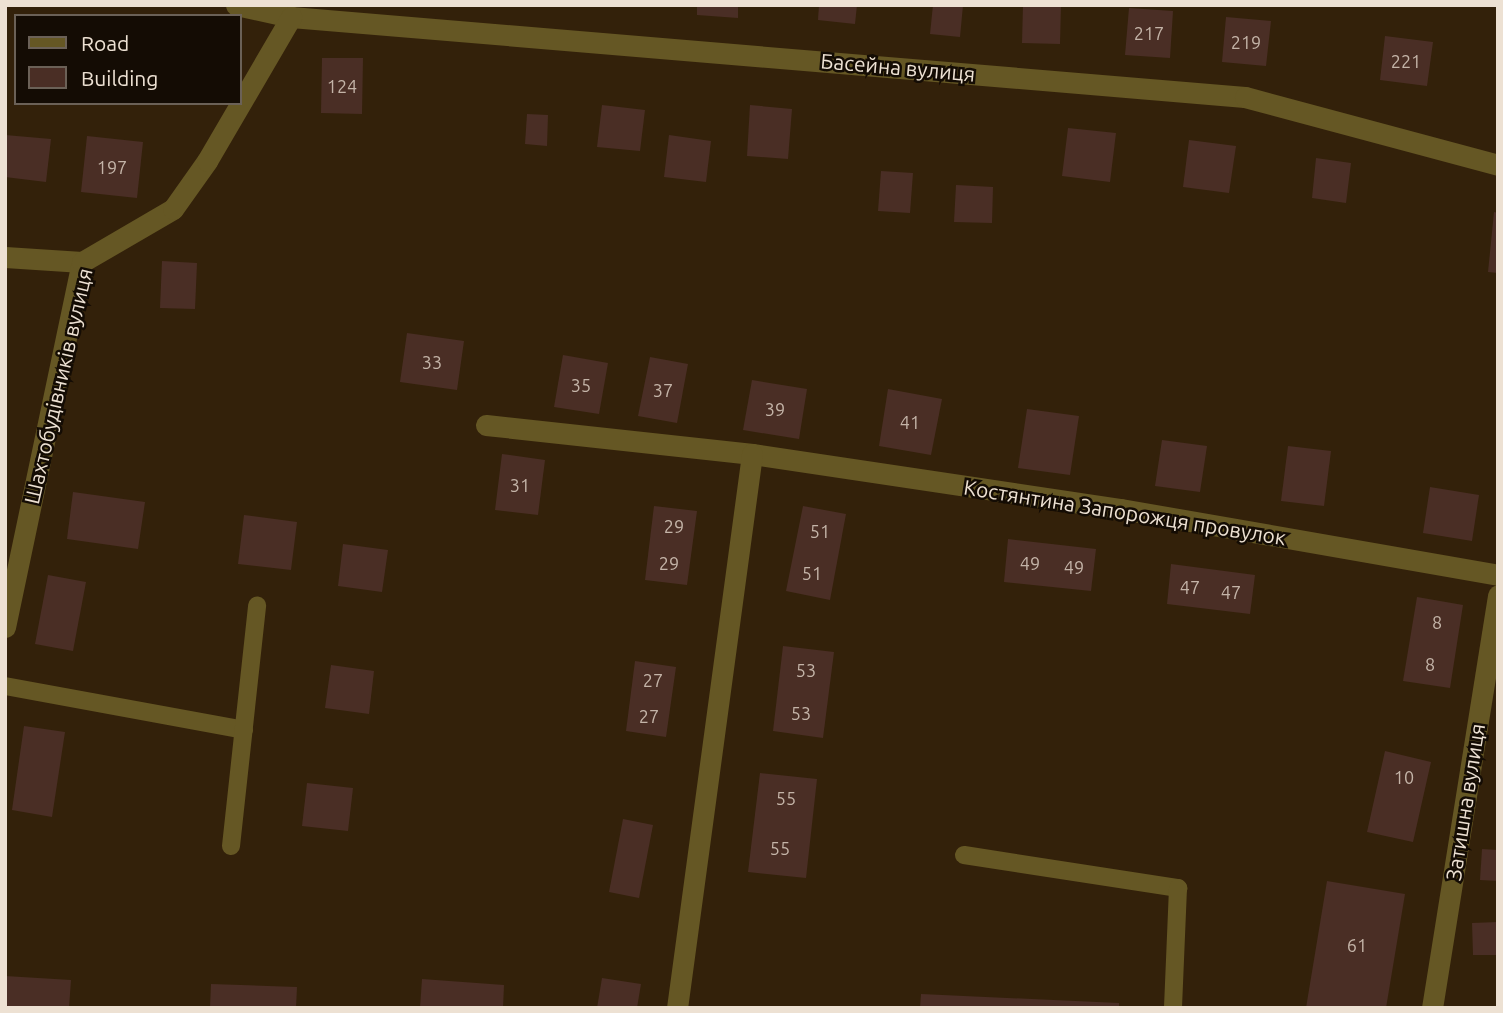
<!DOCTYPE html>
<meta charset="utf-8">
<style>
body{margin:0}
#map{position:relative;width:1503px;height:1013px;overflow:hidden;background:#33210a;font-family:Ubuntu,sans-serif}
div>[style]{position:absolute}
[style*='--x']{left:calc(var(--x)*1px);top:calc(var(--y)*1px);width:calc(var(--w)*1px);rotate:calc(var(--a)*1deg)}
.building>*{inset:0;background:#4a2e25}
.lane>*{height:18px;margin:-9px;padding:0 9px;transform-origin:9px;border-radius:9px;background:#655724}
.street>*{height:21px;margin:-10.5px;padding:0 10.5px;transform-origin:10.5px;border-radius:10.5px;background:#655724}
span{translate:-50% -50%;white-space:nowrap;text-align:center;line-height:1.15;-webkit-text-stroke:5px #140c04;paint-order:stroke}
.number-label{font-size:18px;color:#c4b4a8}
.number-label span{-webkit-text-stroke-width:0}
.street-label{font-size:21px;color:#ede1d3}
.frame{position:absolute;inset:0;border:7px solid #ede1d3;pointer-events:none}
.legend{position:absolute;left:14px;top:14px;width:228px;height:91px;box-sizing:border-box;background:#140c04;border:2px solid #6b6157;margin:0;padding:9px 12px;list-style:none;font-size:21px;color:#ede1d3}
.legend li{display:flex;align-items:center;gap:14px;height:35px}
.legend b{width:35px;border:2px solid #6b6157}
</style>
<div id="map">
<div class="building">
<i style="clip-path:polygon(697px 5px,738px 5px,738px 18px,697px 15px)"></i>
<i style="clip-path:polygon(819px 5px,857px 5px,855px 24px,818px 20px)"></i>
<i style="clip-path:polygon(933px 5px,963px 5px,960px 37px,930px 34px)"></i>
<i style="clip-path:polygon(1023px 5px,1061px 5px,1060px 44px,1022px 43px)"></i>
<i style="clip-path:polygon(1129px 8px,1173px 11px,1170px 58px,1125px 55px)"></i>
<i style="clip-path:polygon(1226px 17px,1271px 21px,1266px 66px,1222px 62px)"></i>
<i style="clip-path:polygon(1385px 36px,1433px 42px,1427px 86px,1380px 80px)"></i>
<i style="clip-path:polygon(322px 58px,363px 58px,362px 114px,321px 113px)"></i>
<i style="clip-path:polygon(602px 105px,645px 110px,640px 151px,597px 147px)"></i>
<i style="clip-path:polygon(750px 105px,792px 109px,788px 159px,747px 156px)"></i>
<i style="clip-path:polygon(527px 114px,548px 115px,547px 146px,525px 144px)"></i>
<i style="clip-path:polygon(1068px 128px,1116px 133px,1110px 182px,1062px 176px)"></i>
<i style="clip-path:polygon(5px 135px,51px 139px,46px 182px,5px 177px)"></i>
<i style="clip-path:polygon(669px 135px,711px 141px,706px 182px,664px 177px)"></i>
<i style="clip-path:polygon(87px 136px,143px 142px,137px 198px,81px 192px)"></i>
<i style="clip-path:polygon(1189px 140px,1236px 146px,1229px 193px,1183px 187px)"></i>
<i style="clip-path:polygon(1316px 158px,1351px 163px,1346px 203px,1312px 198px)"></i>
<i style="clip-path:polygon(881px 171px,913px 173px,910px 213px,878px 211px)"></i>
<i style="clip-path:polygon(956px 185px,993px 187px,992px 223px,954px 222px)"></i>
<i style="clip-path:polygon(1494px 212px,1498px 213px,1498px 273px,1488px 272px)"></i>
<i style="clip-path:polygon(162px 261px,197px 263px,195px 309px,160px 308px)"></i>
<i style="clip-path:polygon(407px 333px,464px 341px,457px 390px,400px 382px)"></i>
<i style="clip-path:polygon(563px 355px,608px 363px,599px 414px,554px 407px)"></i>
<i style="clip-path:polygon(650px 357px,688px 364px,677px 423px,638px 416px)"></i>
<i style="clip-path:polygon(752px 380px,807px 389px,799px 439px,743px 430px)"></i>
<i style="clip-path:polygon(888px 389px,942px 399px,931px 455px,879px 446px)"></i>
<i style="clip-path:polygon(1027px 409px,1079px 416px,1070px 475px,1018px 468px)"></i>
<i style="clip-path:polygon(1162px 440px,1207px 446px,1200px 492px,1155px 486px)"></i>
<i style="clip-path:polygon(1288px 446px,1331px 451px,1324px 506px,1281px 501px)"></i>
<i style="clip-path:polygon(502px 454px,545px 460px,538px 515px,495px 510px)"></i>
<i style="clip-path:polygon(1430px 487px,1479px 495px,1472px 541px,1423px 533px)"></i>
<i style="clip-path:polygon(73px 492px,145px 502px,138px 549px,67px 539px)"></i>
<i style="clip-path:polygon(654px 506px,697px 511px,687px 585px,645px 580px)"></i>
<i style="clip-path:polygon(803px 506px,846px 514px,830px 600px,786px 591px)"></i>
<i style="clip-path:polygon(244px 515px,297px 522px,291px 570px,238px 564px)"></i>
<i style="clip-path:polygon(1008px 539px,1096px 549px,1091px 591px,1004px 582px)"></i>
<i style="clip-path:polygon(343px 544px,388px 550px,382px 592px,338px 586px)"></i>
<i style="clip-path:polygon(1171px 564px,1255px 575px,1250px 614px,1167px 604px)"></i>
<i style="clip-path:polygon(48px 575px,86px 582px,73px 651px,35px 644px)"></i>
<i style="clip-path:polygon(1417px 597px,1463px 605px,1450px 688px,1403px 681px)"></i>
<i style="clip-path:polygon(783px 646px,834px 652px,823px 738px,773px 731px)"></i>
<i style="clip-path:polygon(635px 661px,676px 667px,666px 737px,626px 731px)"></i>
<i style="clip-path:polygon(331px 665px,374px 671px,369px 714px,325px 708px)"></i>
<i style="clip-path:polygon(24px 726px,65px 732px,52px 817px,12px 810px)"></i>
<i style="clip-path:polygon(1385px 751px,1431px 762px,1413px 842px,1367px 832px)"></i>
<i style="clip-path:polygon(760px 773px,817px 779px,806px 878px,748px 872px)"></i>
<i style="clip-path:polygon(307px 783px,353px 788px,348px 831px,302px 826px)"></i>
<i style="clip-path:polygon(623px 819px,653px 825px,639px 898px,609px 892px)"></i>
<i style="clip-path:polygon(1482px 849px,1498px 850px,1498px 881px,1480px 880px)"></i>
<i style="clip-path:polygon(1327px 881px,1405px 894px,1386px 1008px,1306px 1008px)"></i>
<i style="clip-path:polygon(1498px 922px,1498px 955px,1473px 955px,1472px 923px)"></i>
<i style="clip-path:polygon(5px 976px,71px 980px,69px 1008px,5px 1008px)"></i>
<i style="clip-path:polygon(602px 978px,641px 984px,637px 1008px,597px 1008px)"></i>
<i style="clip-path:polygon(422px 979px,504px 985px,503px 1008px,420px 1008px)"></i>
<i style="clip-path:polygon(211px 984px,297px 987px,296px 1008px,210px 1008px)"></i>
<i style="clip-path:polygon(921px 994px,1119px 1003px,1119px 1008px,920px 1008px)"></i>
</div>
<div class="lane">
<i style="--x:5;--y:686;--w:243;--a:10.4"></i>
<i style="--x:231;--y:846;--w:242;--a:-83.8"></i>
<i style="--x:964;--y:855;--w:217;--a:8.8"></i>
<i style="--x:1178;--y:888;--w:120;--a:92.4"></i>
</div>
<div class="street">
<i style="--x:236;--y:5;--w:56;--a:12.3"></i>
<i style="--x:291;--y:17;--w:957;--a:4.79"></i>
<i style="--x:1245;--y:97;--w:262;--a:15"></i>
<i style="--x:5;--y:257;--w:77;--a:3.7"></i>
<i style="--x:486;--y:425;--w:268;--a:6.2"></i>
<i style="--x:752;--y:454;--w:373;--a:8.5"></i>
<i style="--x:1121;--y:509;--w:383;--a:9.9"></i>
<i style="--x:5;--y:627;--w:373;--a:-78.1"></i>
<i style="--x:82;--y:262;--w:105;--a:-30.2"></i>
<i style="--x:173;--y:209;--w:59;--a:-54.7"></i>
<i style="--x:207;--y:161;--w:167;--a:-59.7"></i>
<i style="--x:677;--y:1008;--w:559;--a:-82.29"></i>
<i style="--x:1432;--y:1008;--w:418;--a:-80.9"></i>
</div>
<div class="number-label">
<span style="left:1149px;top:33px">217</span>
<span style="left:1246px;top:42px">219</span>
<span style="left:1406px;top:61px">221</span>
<span style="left:342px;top:86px">124</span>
<span style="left:112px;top:167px">197</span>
<span style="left:432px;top:362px">33</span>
<span style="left:581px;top:385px">35</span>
<span style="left:663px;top:390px">37</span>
<span style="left:775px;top:409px">39</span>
<span style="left:910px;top:422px">41</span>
<span style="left:520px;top:485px">31</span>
<span style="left:674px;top:526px">29</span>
<span style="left:820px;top:531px">51</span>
<span style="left:669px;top:563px">29</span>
<span style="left:1030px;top:563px">49</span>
<span style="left:1074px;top:567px">49</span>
<span style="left:812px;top:573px">51</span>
<span style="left:1190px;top:587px">47</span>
<span style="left:1231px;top:592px">47</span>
<span style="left:1437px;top:622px">8</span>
<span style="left:1430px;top:664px">8</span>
<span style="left:806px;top:670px">53</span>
<span style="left:653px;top:680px">27</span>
<span style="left:801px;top:713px">53</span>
<span style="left:649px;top:716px">27</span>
<span style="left:1404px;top:777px">10</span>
<span style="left:786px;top:798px">55</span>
<span style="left:780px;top:848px">55</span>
<span style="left:1357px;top:945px">61</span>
</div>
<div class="street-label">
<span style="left:898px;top:67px;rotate:5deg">Басейна вулиця</span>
<span style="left:58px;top:386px;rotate:-77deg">Шахтобудівників вулиця</span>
<span style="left:1125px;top:512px;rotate:9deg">Костянтина Запорожця провулок</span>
<span style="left:1465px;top:802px;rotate:-81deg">Затишна вулиця</span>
</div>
<div class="frame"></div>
<ul class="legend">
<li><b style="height:9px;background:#655724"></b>Road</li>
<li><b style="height:19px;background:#4a2e25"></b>Building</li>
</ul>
</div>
